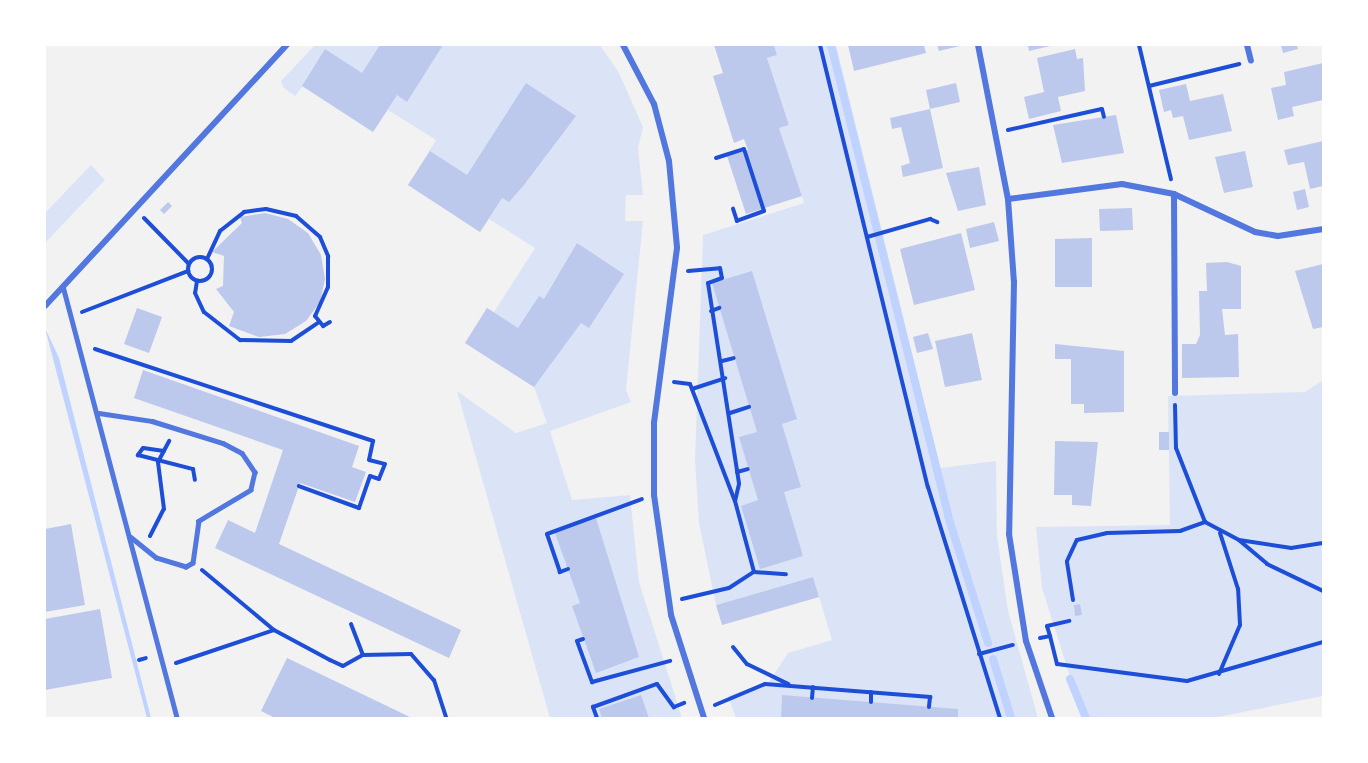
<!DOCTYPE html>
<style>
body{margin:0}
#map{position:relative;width:1368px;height:763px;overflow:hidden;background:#f2f2f2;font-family:"PT Sans",sans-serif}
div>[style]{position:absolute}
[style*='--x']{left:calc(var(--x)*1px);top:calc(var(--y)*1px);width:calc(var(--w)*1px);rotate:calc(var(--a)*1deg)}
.green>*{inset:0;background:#dbe4f7}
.water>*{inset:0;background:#bfd3fe}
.stream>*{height:8px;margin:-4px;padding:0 4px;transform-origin:4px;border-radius:4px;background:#bfd3fe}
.building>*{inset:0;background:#bdc9ec}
.path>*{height:4px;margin:-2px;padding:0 2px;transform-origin:2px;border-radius:2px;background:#1d4ed8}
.path>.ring{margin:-2px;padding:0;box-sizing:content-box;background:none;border:4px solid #1d4ed8;border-radius:50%}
.service>*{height:4.5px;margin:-2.25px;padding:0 2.25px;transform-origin:2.25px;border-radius:2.25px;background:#5277de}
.minor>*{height:6px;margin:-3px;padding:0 3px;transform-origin:3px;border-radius:3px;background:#5277de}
span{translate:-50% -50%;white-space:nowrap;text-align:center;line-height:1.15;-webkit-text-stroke:5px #fff;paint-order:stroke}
.frame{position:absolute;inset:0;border:46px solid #fff;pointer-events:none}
</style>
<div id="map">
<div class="green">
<i style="clip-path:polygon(315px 45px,600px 45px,619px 73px,643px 127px,638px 148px,643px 195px,626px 195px,625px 221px,643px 221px,626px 390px,631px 402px,550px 431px,572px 500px,630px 495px,639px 582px,682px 718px,550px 718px,457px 391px,516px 433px,547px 423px,534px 387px,465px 343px,487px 308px,494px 312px,535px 248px,489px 219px,480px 232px,408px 185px,436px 140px,388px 110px,373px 132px,303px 86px,295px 96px,284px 88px,281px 81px)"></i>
<i style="clip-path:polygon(774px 45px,836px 45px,940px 468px,996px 461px,997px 536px,1008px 611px,1038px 718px,736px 718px,728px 696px,769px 682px,788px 653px,832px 640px,813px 577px,716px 605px,699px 523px,695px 460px,703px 235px,804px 203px,779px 128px,789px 125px,767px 58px,777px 55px)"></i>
<i style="clip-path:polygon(91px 165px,105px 180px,45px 243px,45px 213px)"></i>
<i style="clip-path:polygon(1323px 380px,1323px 696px,1213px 718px,1083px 718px,1042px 588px,1036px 527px,1170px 525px,1168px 396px,1305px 392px)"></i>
</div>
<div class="water">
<i style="clip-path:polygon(45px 328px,59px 358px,151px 718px,147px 718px)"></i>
</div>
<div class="stream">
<i style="--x:831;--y:45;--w:485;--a:76"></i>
<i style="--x:948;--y:516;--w:133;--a:72.5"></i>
<i style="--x:993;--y:659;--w:62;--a:73"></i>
<i style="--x:1070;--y:679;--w:42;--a:67.7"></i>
</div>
<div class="building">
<i style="clip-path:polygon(380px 45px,443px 45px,407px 102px,397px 95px,373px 132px,302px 86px,325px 49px,362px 73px)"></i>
<i style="clip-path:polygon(714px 45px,774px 45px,777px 55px,767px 58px,789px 125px,779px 128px,802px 196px,746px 214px,727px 156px,748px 150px,744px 139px,734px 143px,713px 76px,723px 73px)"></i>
<i style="clip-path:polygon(848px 45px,924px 45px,926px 53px,854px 71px)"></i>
<i style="clip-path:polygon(937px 45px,960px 45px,960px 46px,939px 51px)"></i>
<i style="clip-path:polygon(1028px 45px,1050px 45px,1050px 46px,1029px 51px)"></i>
<i style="clip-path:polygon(1281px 45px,1297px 45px,1298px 49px,1283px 53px)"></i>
<i style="clip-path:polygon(1075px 49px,1077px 59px,1083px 58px,1085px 91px,1058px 97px,1061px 111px,1029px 119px,1024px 97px,1044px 92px,1037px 58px)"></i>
<i style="clip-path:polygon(1323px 63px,1323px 100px,1292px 107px,1294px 116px,1278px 120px,1271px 88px,1286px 85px,1284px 72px)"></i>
<i style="clip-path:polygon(526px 83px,576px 116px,524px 185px,509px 202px,502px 198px,480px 232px,408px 185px,430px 151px,467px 175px)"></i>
<i style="clip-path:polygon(956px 83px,960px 102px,930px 109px,926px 90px)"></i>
<i style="clip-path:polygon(1186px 84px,1190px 101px,1223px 94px,1232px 131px,1189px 140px,1183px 116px,1173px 118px,1171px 110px,1164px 112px,1159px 90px)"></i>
<i style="clip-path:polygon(930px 109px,943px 168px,903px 177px,901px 166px,910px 163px,901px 127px,892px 129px,890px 118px)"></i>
<i style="clip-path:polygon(1116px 115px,1124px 153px,1062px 163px,1053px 125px)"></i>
<i style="clip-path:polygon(1323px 141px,1323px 186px,1310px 189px,1304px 162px,1288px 165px,1284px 150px)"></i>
<i style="clip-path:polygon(1245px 151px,1253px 187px,1224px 193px,1215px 157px)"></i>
<i style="clip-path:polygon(979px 167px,986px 205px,958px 211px,946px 173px)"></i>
<i style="clip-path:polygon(1305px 189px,1309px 207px,1297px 210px,1293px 192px)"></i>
<i style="clip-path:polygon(168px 202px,172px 206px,164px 214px,160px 210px)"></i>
<i style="clip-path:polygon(1132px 208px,1133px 230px,1100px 231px,1099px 209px)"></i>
<i style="clip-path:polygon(265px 213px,288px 219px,308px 233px,321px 255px,325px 279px,320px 302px,306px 321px,285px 334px,259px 337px,229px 326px,234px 312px,216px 289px,223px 286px,224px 256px,212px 252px,242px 223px,240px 217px)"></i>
<i style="clip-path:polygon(994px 222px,999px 241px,970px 248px,966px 229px)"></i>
<i style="clip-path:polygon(961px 233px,975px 290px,914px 305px,900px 249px)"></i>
<i style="clip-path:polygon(1092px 238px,1092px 287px,1055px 287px,1055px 239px)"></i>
<i style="clip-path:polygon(577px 243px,624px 274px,589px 328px,581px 323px,534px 387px,465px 343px,487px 308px,518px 328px,539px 296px,544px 299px)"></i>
<i style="clip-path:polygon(1227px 262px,1241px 266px,1241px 309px,1222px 309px,1225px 335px,1238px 334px,1239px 377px,1182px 378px,1182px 344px,1196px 344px,1200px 335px,1199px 291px,1207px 291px,1206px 263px)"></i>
<i style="clip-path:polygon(1323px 264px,1323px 327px,1313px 329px,1295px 271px)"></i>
<i style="clip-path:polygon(752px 271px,797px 419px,782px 424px,801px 487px,784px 492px,803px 556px,760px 569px,741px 506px,758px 500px,739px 437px,757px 432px,712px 283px)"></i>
<i style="clip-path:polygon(137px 308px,162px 317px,149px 353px,124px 344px)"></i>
<i style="clip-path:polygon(928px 333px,933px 349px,917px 353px,913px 337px)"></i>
<i style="clip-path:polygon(972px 333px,982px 380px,945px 387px,935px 341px)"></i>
<i style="clip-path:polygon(1055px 344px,1124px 351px,1124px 412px,1084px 413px,1084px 404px,1071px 404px,1071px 359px,1055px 359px)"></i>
<i style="clip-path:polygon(143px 370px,359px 446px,352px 467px,366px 472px,355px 502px,300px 483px,279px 544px,461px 630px,449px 658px,215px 548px,228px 520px,255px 533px,283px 450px,134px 398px)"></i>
<i style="clip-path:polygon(1159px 432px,1169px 432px,1169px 450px,1159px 450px)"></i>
<i style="clip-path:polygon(1055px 441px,1098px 442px,1091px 506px,1072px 505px,1072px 495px,1054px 495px)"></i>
<i style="clip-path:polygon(596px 518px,639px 657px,596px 673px,572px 606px,580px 603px,555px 533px)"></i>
<i style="clip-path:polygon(71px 524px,85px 605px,45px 612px,45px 529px)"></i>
<i style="clip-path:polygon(813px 577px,819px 597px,722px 625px,716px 605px)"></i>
<i style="clip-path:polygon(1080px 604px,1082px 615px,1075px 616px,1074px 605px)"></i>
<i style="clip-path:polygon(100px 609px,112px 678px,45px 690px,45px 619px)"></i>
<i style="clip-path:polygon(287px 658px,412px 718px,275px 718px,261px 711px)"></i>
<i style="clip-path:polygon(641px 695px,649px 718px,602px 718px,599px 709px)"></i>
<i style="clip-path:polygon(782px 695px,958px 709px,958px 718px,781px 718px)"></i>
</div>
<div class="path">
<i style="--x:820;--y:45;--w:455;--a:76.3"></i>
<i style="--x:928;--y:487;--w:242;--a:72.7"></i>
<i style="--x:1139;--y:45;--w:138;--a:76.6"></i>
<i style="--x:1149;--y:86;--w:93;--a:-13.7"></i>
<i style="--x:1008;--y:130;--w:96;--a:-12.6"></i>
<i style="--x:1102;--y:109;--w:8;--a:76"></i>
<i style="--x:716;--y:158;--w:29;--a:-18"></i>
<i style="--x:744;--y:149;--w:65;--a:72.1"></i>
<i style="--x:764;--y:211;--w:29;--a:160"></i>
<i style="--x:737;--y:221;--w:13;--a:-108"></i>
<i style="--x:144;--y:218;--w:64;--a:45.6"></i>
<i style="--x:867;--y:237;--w:66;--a:-15.9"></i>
<i style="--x:930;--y:219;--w:8;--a:23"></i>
<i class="ring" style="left:188px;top:257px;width:20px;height:20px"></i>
<i style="--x:207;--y:259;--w:31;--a:-65"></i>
<i style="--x:220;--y:231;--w:31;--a:-38"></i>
<i style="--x:244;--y:212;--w:22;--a:-8"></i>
<i style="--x:266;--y:209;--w:31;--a:13"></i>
<i style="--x:296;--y:216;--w:32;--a:41"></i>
<i style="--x:320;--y:237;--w:21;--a:67"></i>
<i style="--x:328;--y:256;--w:31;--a:90"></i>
<i style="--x:328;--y:287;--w:32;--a:114"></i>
<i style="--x:315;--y:316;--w:13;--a:51"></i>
<i style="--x:323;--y:326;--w:8;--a:-30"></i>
<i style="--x:688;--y:271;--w:32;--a:-5"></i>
<i style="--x:720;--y:268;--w:10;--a:79"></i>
<i style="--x:722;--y:278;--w:15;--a:160"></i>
<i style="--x:708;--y:283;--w:203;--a:81.2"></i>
<i style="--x:739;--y:484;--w:17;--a:103"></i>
<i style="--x:197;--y:281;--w:12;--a:99"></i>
<i style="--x:195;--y:293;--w:21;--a:65"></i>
<i style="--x:204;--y:312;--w:46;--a:37.9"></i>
<i style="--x:240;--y:340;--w:51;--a:1.1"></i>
<i style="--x:291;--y:341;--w:32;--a:-34"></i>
<i style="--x:711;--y:311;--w:9;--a:-21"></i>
<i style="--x:82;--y:312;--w:114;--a:-21.1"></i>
<i style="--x:95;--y:349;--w:293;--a:18.3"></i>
<i style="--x:373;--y:441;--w:19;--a:102"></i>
<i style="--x:369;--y:460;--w:16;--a:14"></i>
<i style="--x:385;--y:464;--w:16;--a:112"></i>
<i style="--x:379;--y:479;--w:9;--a:-162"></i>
<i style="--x:370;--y:476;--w:34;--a:109"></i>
<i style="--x:359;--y:508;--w:64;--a:-159.9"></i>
<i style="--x:722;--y:361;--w:12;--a:-14"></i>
<i style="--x:674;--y:382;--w:16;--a:7"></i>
<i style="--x:690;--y:384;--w:125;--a:69"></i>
<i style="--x:735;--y:501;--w:73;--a:75"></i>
<i style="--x:692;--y:389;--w:35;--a:-18"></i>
<i style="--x:1175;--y:405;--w:43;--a:88.7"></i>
<i style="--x:1176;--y:448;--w:79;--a:68.6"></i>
<i style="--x:1205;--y:522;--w:38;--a:28"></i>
<i style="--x:1239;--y:540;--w:53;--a:8.7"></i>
<i style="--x:1291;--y:548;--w:32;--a:-9"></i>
<i style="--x:730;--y:413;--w:20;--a:-18"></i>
<i style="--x:164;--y:451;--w:21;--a:-172"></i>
<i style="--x:143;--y:448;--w:9;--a:126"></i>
<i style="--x:138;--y:455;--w:57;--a:14.3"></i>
<i style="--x:193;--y:469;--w:11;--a:80"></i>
<i style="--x:737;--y:472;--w:11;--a:-15"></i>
<i style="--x:150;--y:536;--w:30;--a:-63"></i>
<i style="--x:164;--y:509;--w:47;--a:-97.3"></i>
<i style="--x:158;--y:462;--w:24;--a:-62"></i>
<i style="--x:1240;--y:541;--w:35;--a:40"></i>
<i style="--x:1267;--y:564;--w:62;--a:25.7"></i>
<i style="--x:568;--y:569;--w:9;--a:159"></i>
<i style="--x:560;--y:572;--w:40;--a:-108.9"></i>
<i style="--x:547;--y:534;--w:101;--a:-20.2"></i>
<i style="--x:202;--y:570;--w:94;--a:39.8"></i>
<i style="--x:274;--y:630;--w:64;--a:28.2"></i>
<i style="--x:330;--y:660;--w:14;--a:25"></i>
<i style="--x:343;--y:666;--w:23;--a:-29"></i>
<i style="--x:682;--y:599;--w:48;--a:-13.2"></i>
<i style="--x:729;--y:588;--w:30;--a:-33"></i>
<i style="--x:754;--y:572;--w:32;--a:4"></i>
<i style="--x:1073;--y:600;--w:39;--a:-99"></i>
<i style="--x:1067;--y:561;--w:23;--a:-65"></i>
<i style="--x:1077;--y:540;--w:31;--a:-13"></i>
<i style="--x:1107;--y:533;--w:73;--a:-1.6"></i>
<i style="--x:1180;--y:531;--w:27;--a:-20"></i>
<i style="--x:351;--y:624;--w:33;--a:69"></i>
<i style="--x:363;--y:655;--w:48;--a:-1.2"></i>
<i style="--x:411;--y:654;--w:35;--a:49"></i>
<i style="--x:434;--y:680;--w:40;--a:72"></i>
<i style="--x:1050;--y:636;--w:10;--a:-107"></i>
<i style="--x:1047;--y:626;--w:23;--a:-13"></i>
<i style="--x:1040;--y:638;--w:10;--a:-11"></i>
<i style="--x:1050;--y:636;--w:29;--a:76"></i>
<i style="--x:1057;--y:664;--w:131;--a:7.5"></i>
<i style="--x:1187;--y:681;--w:141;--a:-16"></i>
<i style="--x:583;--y:639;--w:6;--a:162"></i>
<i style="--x:577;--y:641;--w:44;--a:69.9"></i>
<i style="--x:592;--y:682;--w:81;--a:-15.1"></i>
<i style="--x:733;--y:647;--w:22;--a:51"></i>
<i style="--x:747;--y:664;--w:46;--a:26"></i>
<i style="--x:979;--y:654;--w:35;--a:-15"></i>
<i style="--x:139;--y:660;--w:7;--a:-16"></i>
<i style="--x:176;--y:663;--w:103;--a:-18.6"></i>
<i style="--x:1219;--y:674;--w:53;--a:-66.8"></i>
<i style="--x:1240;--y:625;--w:36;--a:-93"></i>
<i style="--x:1238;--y:589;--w:59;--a:-107.8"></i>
<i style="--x:812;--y:698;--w:11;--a:-85"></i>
<i style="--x:871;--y:702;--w:10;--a:-90"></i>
<i style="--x:715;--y:705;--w:54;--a:-22.8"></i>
<i style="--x:765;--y:684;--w:166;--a:4.5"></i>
<i style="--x:930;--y:697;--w:10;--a:96"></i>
<i style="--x:597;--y:718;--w:12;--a:-110"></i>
<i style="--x:593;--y:707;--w:68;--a:-19.8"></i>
<i style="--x:657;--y:684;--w:29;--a:54"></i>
<i style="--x:674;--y:707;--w:11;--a:-22"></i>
</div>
<div class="service">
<i style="--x:63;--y:286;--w:447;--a:75.2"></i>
<i style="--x:99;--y:413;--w:54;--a:8.6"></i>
<i style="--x:152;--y:421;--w:74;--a:17.2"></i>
<i style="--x:223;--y:443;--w:21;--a:28"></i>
<i style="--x:242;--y:453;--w:23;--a:56"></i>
<i style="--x:255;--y:472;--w:18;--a:103"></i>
<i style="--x:251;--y:490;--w:61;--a:149.2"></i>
<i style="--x:199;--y:521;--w:42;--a:98.1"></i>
<i style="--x:193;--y:563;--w:8;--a:150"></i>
<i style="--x:186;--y:567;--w:31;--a:-163"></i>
<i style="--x:156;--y:558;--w:33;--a:-141"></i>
</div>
<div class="minor">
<i style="--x:623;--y:45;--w:67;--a:62.3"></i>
<i style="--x:654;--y:104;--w:59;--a:75.3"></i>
<i style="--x:669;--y:161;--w:87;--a:84.7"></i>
<i style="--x:677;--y:248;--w:177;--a:97.5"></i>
<i style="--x:654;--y:423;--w:72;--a:90"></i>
<i style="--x:654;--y:495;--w:121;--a:81.9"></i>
<i style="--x:671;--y:615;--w:108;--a:72.2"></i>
<i style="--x:978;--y:45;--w:157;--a:79"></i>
<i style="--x:1008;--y:199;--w:83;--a:85.9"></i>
<i style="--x:1014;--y:282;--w:252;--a:91.1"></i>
<i style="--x:1009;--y:534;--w:108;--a:81"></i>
<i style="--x:1026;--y:641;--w:81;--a:71.3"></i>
<i style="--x:1247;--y:45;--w:16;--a:76"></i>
<i style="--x:1174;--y:194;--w:199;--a:89.7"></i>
<i style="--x:1008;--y:199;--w:115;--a:-7.5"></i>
<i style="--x:1122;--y:184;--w:53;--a:10.9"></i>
<i style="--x:1174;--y:194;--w:89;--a:25.1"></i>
<i style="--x:1255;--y:232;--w:23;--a:10"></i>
<i style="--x:1278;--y:236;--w:46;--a:-8.8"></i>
<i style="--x:45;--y:306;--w:356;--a:-47.2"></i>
</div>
<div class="frame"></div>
</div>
